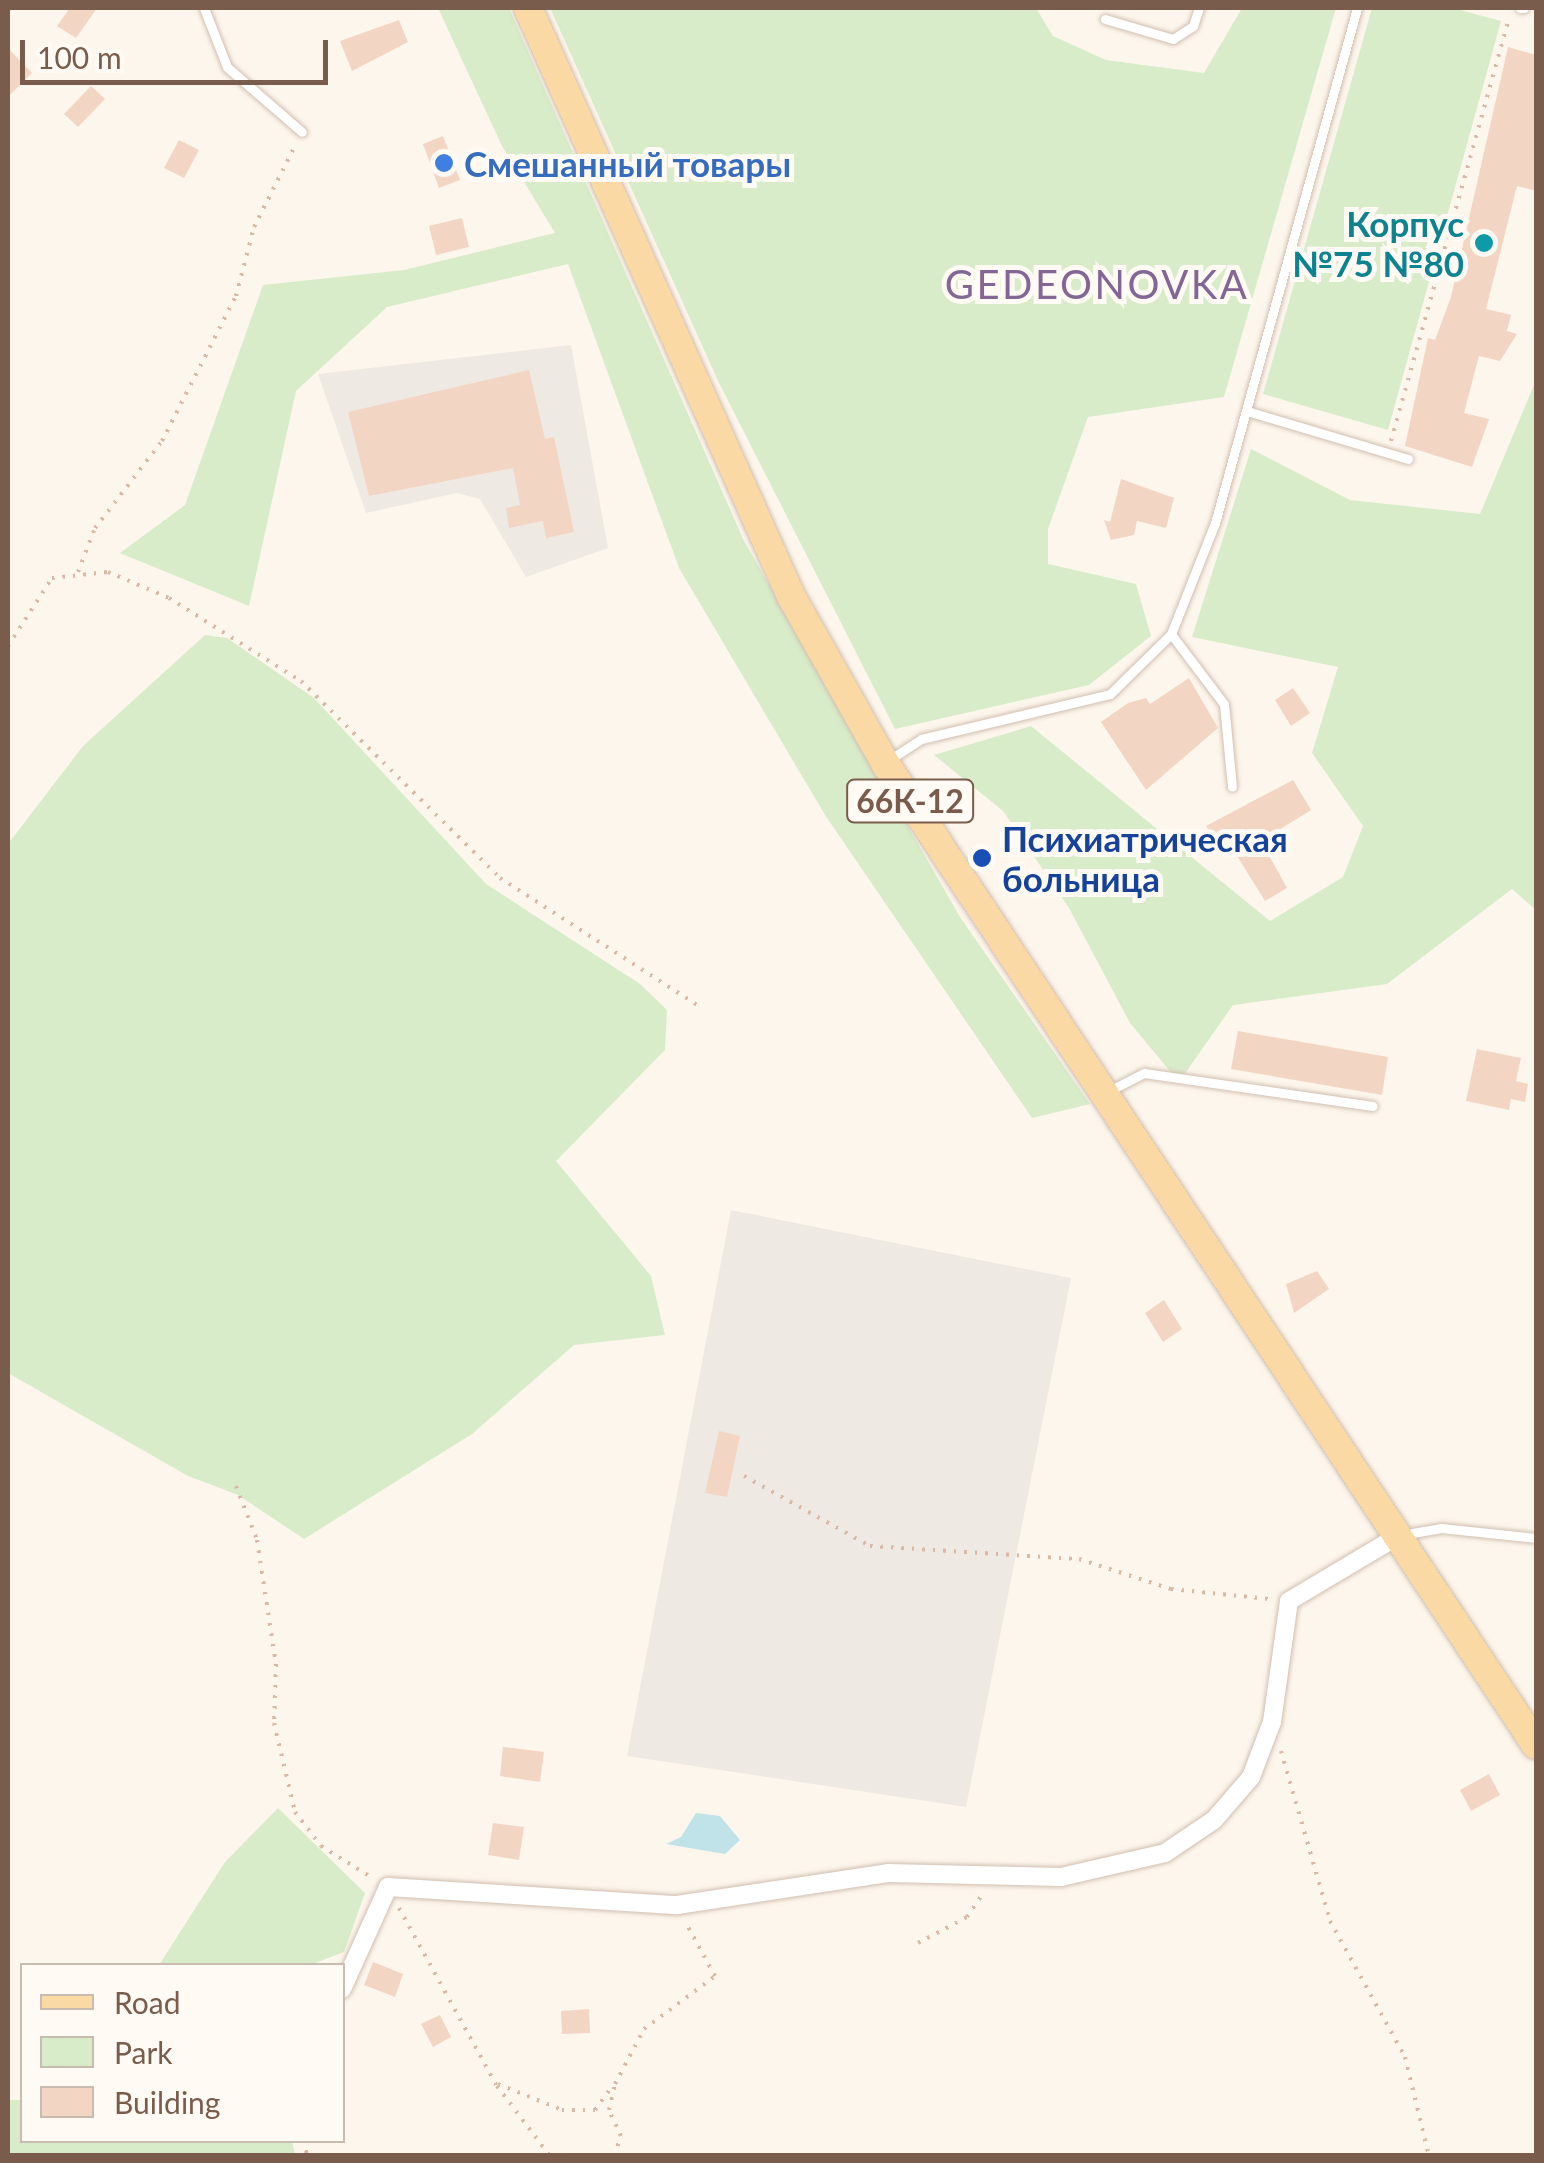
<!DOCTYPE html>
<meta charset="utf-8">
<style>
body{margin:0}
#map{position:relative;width:1544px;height:2163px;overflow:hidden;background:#fdf6ec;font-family:Lato,sans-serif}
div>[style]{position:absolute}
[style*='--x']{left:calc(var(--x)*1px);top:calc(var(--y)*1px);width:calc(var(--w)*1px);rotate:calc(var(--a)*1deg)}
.industrial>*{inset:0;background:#efe9e4}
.green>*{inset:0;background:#d8ecc9}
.water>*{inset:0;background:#bfe3e8}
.building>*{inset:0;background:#f3d5c3}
.path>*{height:4px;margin-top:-2px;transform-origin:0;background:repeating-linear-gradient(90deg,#d9b8a5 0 2.5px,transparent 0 10.5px)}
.roads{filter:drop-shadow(0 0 2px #d1beb0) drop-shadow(0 0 2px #d1beb0)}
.service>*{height:9px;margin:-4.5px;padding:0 4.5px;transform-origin:4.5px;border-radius:4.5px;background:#fff}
.minor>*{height:18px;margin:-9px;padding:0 9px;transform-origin:9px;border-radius:9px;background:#fff}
.primary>*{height:28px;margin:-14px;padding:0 14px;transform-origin:14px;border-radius:14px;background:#fbd9a5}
.dots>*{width:28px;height:28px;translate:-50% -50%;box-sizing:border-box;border:5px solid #fffaf3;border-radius:50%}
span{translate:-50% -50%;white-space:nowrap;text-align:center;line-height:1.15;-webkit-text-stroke:10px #fffaf3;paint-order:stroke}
.shield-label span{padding:2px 8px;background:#fffaf3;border:2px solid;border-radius:8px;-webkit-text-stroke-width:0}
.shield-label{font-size:32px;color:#7a5c4d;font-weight:700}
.shop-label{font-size:35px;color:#366cbe;font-weight:700}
.left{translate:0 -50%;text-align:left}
.culture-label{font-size:35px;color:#0d838f;font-weight:700}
.right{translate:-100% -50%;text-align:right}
.transit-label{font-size:35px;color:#164399;font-weight:700}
.quarter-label{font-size:40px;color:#846695;letter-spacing:2.5px}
.frame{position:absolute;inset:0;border:10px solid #7a5c4d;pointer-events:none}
.legend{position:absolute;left:20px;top:1963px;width:325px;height:180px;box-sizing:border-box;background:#fffaf3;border:2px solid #cabbb1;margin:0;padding:12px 18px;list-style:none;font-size:30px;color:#7a5c4d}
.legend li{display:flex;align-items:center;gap:20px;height:50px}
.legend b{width:50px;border:2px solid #cabbb1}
.scale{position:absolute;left:20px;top:40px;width:308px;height:45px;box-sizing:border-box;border:5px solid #7a5c4d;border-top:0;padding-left:12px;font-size:30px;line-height:35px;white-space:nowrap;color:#7a5c4d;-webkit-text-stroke:8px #fffaf3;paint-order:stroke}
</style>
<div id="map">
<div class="industrial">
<i style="clip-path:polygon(571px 345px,608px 548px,526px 577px,480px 499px,457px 493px,366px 513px,318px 374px)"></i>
<i style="clip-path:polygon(731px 1210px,1071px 1278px,966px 1807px,627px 1756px)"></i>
</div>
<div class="green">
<i style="clip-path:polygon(438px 8px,509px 8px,744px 541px,960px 917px,1090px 1104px,1032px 1118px,825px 815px,679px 568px,568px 264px,387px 307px,296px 391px,249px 606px,120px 553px,185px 505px,263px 285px,404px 270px,555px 233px,502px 146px)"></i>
<i style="clip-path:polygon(550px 8px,1036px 8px,1053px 36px,1106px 60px,1204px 73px,1242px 8px,1336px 8px,1224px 397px,1088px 417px,1048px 529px,1048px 564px,1136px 584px,1151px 636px,1089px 685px,895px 729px,719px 383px)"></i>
<i style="clip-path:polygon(1372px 8px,1453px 8px,1501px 21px,1388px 430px,1263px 394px)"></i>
<i style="clip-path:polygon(1536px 380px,1536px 910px,1512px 889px,1387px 984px,1233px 1005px,1179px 1082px,1130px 1023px,1069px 908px,1003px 811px,934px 755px,1031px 726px,1270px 921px,1343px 877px,1363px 826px,1312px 753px,1338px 667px,1192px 637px,1251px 449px,1350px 500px,1480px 514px)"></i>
<i style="clip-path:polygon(205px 635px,227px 638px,314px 698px,486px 884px,640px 984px,667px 1010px,665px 1050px,556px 1161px,651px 1276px,665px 1335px,574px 1345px,472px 1434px,304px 1539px,238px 1495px,188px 1476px,8px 1373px,8px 844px,83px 746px)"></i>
<i style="clip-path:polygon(278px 1808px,365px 1893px,344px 1952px,310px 1965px,159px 1965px,225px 1862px)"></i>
<i style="clip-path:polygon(8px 2100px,22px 2100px,22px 2140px,292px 2141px,295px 2155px,8px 2155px)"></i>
</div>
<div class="water">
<i style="clip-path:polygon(696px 1813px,720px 1816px,740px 1840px,725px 1854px,666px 1844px,681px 1837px)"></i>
</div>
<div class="building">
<i style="clip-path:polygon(70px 8px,97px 8px,76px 38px,57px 26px)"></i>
<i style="clip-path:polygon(399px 20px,408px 42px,352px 71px,340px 41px)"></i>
<i style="clip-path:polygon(1508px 47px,1536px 55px,1536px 191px,1517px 186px,1486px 309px,1511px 315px,1507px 331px,1517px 334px,1500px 361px,1479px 356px,1464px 413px,1489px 419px,1472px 467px,1405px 446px,1428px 338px,1435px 340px,1451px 297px)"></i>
<i style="clip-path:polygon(8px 48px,32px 73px,8px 97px)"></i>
<i style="clip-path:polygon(91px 86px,105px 99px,78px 127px,64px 114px)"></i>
<i style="clip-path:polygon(443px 136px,460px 180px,439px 188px,423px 144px)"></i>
<i style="clip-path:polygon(179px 140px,199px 150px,184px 178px,164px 168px)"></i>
<i style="clip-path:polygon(462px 218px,469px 247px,436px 255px,429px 226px)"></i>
<i style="clip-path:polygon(529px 370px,545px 439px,554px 437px,574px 532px,546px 538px,543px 521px,509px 528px,506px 508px,520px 505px,513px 468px,369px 496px,348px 412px)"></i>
<i style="clip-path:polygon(1121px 479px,1174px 498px,1166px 528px,1137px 521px,1134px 535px,1111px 540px,1104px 520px,1110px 522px)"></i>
<i style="clip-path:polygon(1189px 678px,1218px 728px,1146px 790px,1101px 722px,1128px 703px,1146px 698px,1150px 704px)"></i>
<i style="clip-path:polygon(1293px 688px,1310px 713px,1291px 726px,1275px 700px)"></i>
<i style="clip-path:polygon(1293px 780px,1311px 810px,1261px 841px,1287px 888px,1265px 901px,1226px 838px,1217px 843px,1206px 826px)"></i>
<i style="clip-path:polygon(1238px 1031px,1388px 1057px,1382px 1095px,1231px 1069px)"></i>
<i style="clip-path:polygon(1477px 1049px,1521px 1058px,1516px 1081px,1528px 1084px,1525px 1102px,1511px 1099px,1509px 1110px,1466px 1101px)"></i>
<i style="clip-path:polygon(1317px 1271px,1329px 1289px,1294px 1313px,1286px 1284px)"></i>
<i style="clip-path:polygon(1164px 1300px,1182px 1329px,1163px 1342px,1145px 1313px)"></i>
<i style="clip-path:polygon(719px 1431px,740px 1436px,727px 1497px,705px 1493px)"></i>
<i style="clip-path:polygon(503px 1747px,544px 1752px,540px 1782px,500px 1776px)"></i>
<i style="clip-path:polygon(1489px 1774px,1500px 1795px,1471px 1811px,1460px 1790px)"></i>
<i style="clip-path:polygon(493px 1823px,524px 1827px,519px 1860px,488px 1855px)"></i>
<i style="clip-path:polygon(373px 1962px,403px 1974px,395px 1997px,364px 1985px)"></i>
<i style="clip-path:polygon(589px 2009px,590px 2033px,562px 2034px,561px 2011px)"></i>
<i style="clip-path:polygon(440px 2015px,451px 2037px,433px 2047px,421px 2024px)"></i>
</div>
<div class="path">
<i style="--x:1391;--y:441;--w:440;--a:-74.4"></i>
<i style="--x:78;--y:572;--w:47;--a:-68.9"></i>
<i style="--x:95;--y:528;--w:110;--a:-52.4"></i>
<i style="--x:162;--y:441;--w:163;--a:-63"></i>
<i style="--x:236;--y:296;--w:71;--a:-75.4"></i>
<i style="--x:254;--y:227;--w:93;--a:-63.2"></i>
<i style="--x:8;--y:646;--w:81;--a:-57.1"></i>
<i style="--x:52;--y:578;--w:56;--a:-6.1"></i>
<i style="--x:108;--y:572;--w:66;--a:23.1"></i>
<i style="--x:169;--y:598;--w:156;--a:32.2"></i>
<i style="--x:301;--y:681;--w:280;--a:44.7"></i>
<i style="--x:500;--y:878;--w:238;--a:32.8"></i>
<i style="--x:744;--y:1476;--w:144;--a:29.1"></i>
<i style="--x:870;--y:1546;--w:209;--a:3.6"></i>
<i style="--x:1079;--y:1559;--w:97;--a:18.1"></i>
<i style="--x:1171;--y:1589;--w:99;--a:5.8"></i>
<i style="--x:236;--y:1486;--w:58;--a:68.7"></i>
<i style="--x:257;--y:1540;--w:125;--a:81.3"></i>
<i style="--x:276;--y:1664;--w:59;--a:91.9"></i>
<i style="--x:274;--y:1723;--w:91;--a:76.7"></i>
<i style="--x:295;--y:1812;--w:43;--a:52.6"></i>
<i style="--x:321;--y:1846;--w:59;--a:31.8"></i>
<i style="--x:1281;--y:1751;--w:177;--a:73.9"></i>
<i style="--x:1330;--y:1921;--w:155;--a:61.1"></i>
<i style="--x:1405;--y:2057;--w:102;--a:76.4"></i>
<i style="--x:399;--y:1908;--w:203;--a:61.2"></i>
<i style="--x:497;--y:2086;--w:88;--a:52.9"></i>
<i style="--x:918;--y:1943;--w:55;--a:-28"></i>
<i style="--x:967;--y:1917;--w:27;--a:-56"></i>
<i style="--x:498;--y:2084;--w:69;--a:22.1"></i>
<i style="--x:562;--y:2110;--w:33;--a:0"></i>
<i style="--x:595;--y:2110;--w:29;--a:-54"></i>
<i style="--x:304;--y:2140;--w:16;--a:79"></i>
<i style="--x:614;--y:2156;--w:21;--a:-71"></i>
<i style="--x:621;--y:2136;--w:29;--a:-115"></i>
<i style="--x:609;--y:2110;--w:27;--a:-77"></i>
<i style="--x:615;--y:2084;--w:62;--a:-62.2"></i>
<i style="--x:644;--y:2029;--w:89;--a:-36.7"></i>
<i style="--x:715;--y:1976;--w:60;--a:-118.7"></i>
</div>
<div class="roads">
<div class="service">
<i style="--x:204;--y:8;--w:63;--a:68.7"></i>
<i style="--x:227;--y:67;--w:99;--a:40.9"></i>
<i style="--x:1520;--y:8;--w:4;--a:0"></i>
<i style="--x:1105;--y:19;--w:71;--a:16.4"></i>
<i style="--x:1173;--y:39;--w:24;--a:-33"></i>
<i style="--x:1193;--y:26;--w:19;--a:-72"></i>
<i style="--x:1247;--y:411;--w:168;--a:16.6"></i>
<i style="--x:1171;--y:634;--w:88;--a:52.9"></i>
<i style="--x:1224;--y:704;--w:83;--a:84.5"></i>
<i style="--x:889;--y:760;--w:38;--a:-33"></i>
<i style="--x:921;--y:739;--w:194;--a:-13.4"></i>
<i style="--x:1110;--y:694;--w:86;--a:-44.5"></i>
<i style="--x:1171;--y:634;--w:119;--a:-68.4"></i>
<i style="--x:1215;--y:523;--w:534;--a:-74.58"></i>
<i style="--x:1107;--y:1092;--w:42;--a:-27.2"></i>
<i style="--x:1144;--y:1073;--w:231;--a:8.2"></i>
<i style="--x:1401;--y:1535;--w:41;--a:-9.9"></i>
<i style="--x:1441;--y:1528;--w:96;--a:6"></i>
</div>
<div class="minor">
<i style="--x:342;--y:1989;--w:112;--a:-65.7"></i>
<i style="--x:388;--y:1887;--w:290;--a:3.6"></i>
<i style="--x:677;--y:1905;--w:213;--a:-8.6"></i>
<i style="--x:888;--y:1873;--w:173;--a:1.3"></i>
<i style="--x:1061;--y:1877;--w:107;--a:-13"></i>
<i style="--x:1165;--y:1853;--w:59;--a:-34"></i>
<i style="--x:1214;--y:1820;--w:57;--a:-49.3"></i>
<i style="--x:1251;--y:1777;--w:59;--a:-69.1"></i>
<i style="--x:1272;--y:1722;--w:122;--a:-82"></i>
<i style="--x:1289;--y:1601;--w:127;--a:-30.8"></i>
</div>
<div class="primary">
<i style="--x:528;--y:8;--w:644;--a:65.9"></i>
<i style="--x:791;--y:596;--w:192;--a:60.6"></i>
<i style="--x:885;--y:763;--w:1178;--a:56.46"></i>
</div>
</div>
<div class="dots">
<i style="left:444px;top:163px;background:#3f7fe0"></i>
<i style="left:1484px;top:243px;background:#0f9aa8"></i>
<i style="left:982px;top:858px;background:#1a4fb4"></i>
</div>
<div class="shield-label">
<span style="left:910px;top:801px">66К-12</span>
</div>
<div class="shop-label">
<span class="left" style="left:464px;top:163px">Смешанный товары</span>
</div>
<div class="culture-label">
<span class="right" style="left:1464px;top:243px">Корпус<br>№75 №80</span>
</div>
<div class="transit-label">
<span class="left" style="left:1002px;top:858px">Психиатрическая<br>больница</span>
</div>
<div class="quarter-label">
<span style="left:1097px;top:284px">GEDEONOVKA</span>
</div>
<div class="frame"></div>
<ul class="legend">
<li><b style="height:12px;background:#fbd9a5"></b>Road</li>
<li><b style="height:28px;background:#d8ecc9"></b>Park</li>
<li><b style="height:28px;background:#f3d5c3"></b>Building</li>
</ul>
<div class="scale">100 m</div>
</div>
